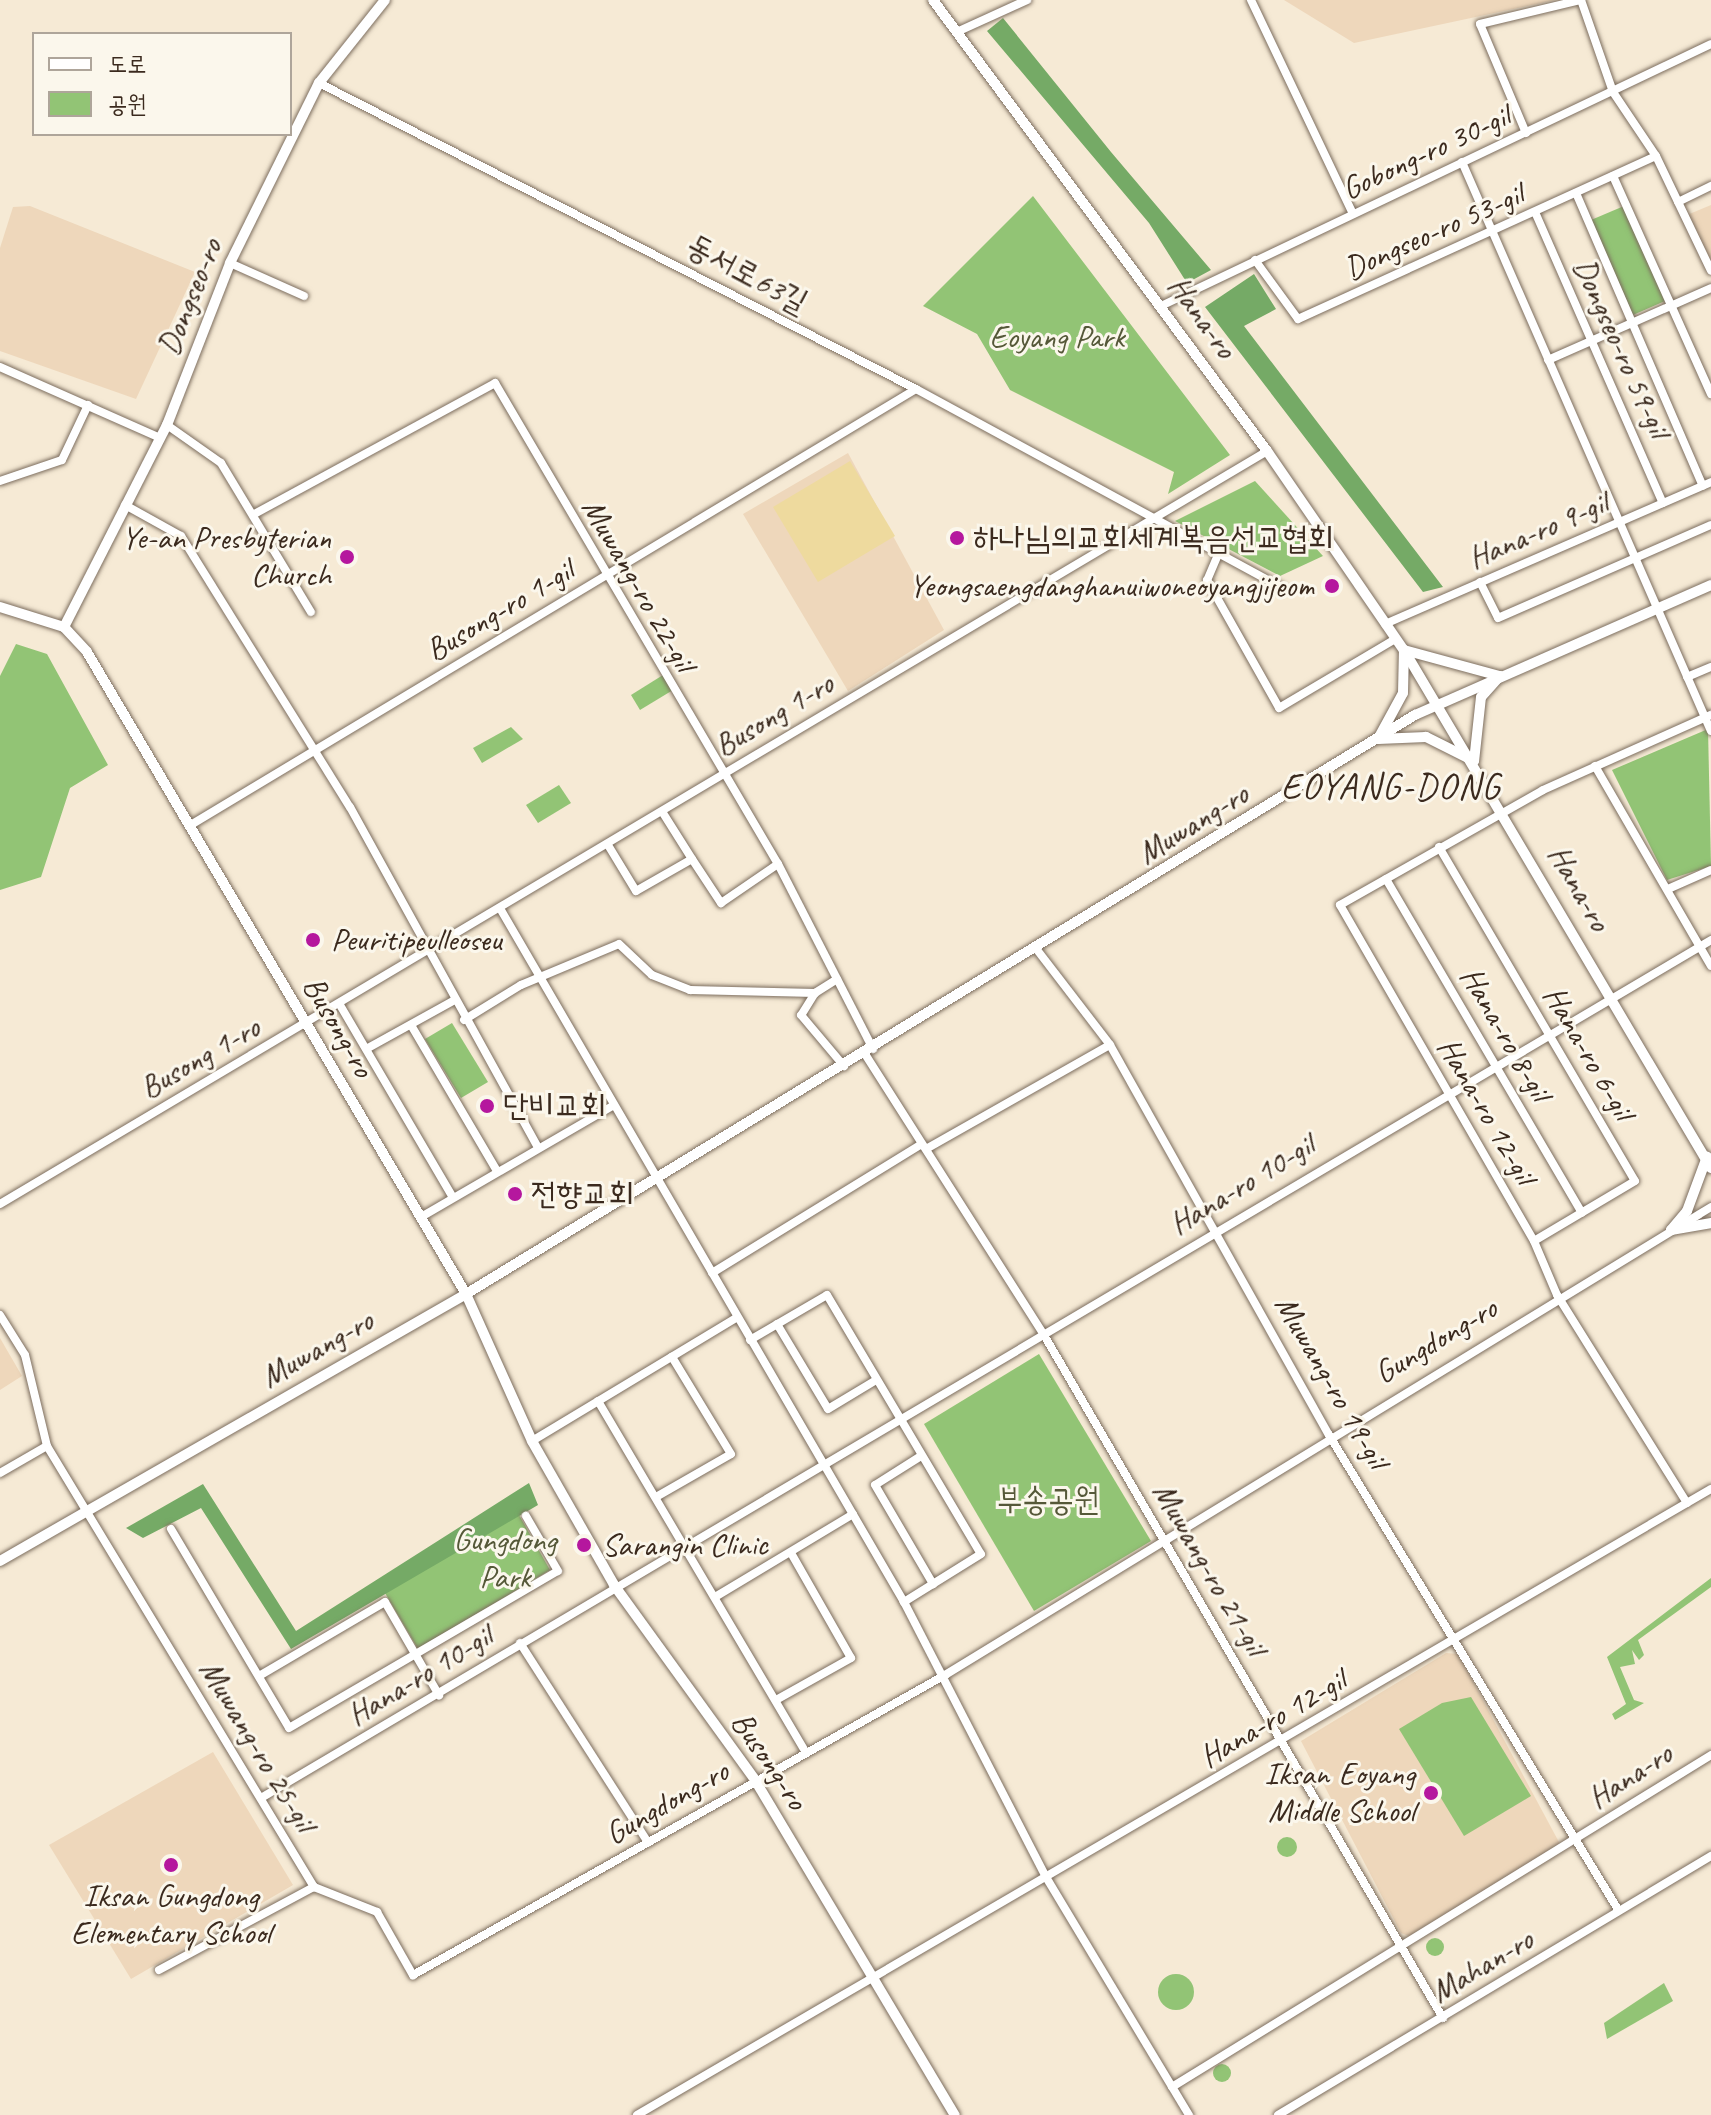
<!DOCTYPE html>
<meta charset="utf-8">
<style>
body{margin:0}
#map{position:relative;width:1711px;height:2115px;overflow:hidden;background:#f6ead5;font-family:Caveat,"Poor Story",sans-serif}
div>[style]{position:absolute}
[style*='--x']{left:calc(var(--x)*1px);top:calc(var(--y)*1px);width:calc(var(--w)*1px);rotate:calc(var(--a)*1deg)}
.built>*{inset:0;background:#eed7bb}
.green>*{inset:0;background:#92c475}
.round{border-radius:50%}
.forest>*{inset:0;background:#75aa66}
.sand>*{inset:0;background:#eeda9e}
.roads{filter:drop-shadow(0 0 2px #7c6d5e) drop-shadow(0 0 2px #7c6d5e)}
.minor>*{height:8px;margin:-4px;padding:0 4px;transform-origin:4px;border-radius:4px;background:#fff}
.tertiary>*{height:10px;margin:-5px;padding:0 5px;transform-origin:5px;border-radius:5px;background:#fff}
.dots>*{width:22px;height:22px;translate:-50% -50%;box-sizing:border-box;border:4px solid #fbf7ec;border-radius:50%}
span{translate:-50% -50%;white-space:nowrap;text-align:center;line-height:1.15;-webkit-text-stroke:6px #fbf7ec;paint-order:stroke}
.street-label{font-size:32px;color:#3b2a1e}
.park-label{font-size:32px;color:#555838}
.poi-label{font-size:32px;color:#3b2a1e}
.left{translate:0 -50%;text-align:left}
.right{translate:-100% -50%;text-align:right}
.quarter-label{font-size:36px;color:#3b2a1e;letter-spacing:2px}
.legend{position:absolute;left:32px;top:32px;width:260px;height:104px;box-sizing:border-box;background:#fbf7ec;border:2px solid #aea59a;margin:0;padding:10px 14px;list-style:none;font-size:24px;color:#3b2a1e}
.legend li{display:flex;align-items:center;gap:16px;height:40px}
.legend b{width:40px;border:2px solid #aea59a}
</style>
<div id="map">
<div class="built">
<i style="clip-path:polygon(1284px 0,1555px 0,1354px 43px)"></i>
<i style="clip-path:polygon(1711px 205px,1711px 266px,1687px 215px)"></i>
<i style="clip-path:polygon(30px 206px,195px 272px,136px 399px,0 351px,0 248px,13px 207px)"></i>
<i style="clip-path:polygon(848px 453px,944px 630px,848px 691px,743px 514px)"></i>
<i style="clip-path:polygon(0 1338px,22px 1376px,0 1390px)"></i>
<i style="clip-path:polygon(1446px 1653px,1458px 1654px,1560px 1844px,1409px 1936px,1401px 1933px,1301px 1741px)"></i>
<i style="clip-path:polygon(213px 1752px,293px 1885px,131px 1979px,49px 1845px)"></i>
</div>
<div class="green">
<i style="clip-path:polygon(1033px 196px,1230px 455px,1168px 494px,1174px 472px,1010px 390px,977px 334px,923px 306px)"></i>
<i style="clip-path:polygon(1624px 206px,1665px 301px,1633px 315px,1591px 220px)"></i>
<i style="clip-path:polygon(1255px 481px,1323px 556px,1280px 576px,1175px 521px)"></i>
<i style="clip-path:polygon(16px 644px,47px 654px,108px 765px,70px 788px,41px 877px,0 890px,0 676px)"></i>
<i style="clip-path:polygon(663px 675px,673px 690px,640px 710px,631px 695px)"></i>
<i style="clip-path:polygon(511px 727px,523px 739px,482px 763px,473px 748px)"></i>
<i style="clip-path:polygon(1708px 729px,1711px 866px,1667px 880px,1612px 770px)"></i>
<i style="clip-path:polygon(559px 785px,571px 803px,538px 823px,526px 805px)"></i>
<i style="clip-path:polygon(452px 1023px,488px 1082px,461px 1098px,425px 1039px)"></i>
<i style="clip-path:polygon(1039px 1354px,1151px 1541px,1034px 1611px,924px 1424px)"></i>
<i style="clip-path:polygon(518px 1513px,550px 1570px,418px 1649px,385px 1593px)"></i>
<i style="clip-path:polygon(1711px 1578px,1711px 1587px,1638px 1640px,1644px 1655px,1639px 1660px,1632px 1650px,1635px 1664px,1620px 1667px,1634px 1700px,1644px 1703px,1615px 1720px,1612px 1714px,1626px 1704px,1607px 1657px)"></i>
<i style="clip-path:polygon(1471px 1697px,1531px 1796px,1464px 1836px,1399px 1729px,1442px 1703px)"></i>
<i class="round" style="left:1277px;top:1837px;width:20px;height:20px"></i>
<i class="round" style="left:1426px;top:1938px;width:18px;height:18px"></i>
<i class="round" style="left:1158px;top:1974px;width:36px;height:36px"></i>
<i style="clip-path:polygon(1664px 1983px,1673px 2001px,1607px 2039px,1604px 2023px)"></i>
<i class="round" style="left:1213px;top:2064px;width:18px;height:18px"></i>
</div>
<div class="forest">
<i style="clip-path:polygon(1003px 18px,1111px 152px,1211px 270px,1187px 283px,1149px 223px,987px 31px)"></i>
<i style="clip-path:polygon(1254px 274px,1276px 309px,1244px 326px,1443px 587px,1423px 592px,1205px 307px)"></i>
<i style="clip-path:polygon(529px 1483px,538px 1505px,291px 1649px,201px 1508px,143px 1538px,126px 1528px,203px 1484px,296px 1631px)"></i>
</div>
<div class="sand">
<i style="clip-path:polygon(850px 461px,895px 536px,818px 582px,773px 507px)"></i>
</div>
<div class="roads">
<div class="minor">
<i style="--x:1251;--y:0;--w:237;--a:64.5"></i>
<i style="--x:1581;--y:0;--w:97;--a:70.8"></i>
<i style="--x:1613;--y:92;--w:77;--a:56.1"></i>
<i style="--x:1656;--y:156;--w:127;--a:64.4"></i>
<i style="--x:959;--y:31;--w:75;--a:-24.5"></i>
<i style="--x:319;--y:83;--w:671;--a:27.14"></i>
<i style="--x:916;--y:389;--w:417;--a:28.5"></i>
<i style="--x:1526;--y:133;--w:118;--a:-112.9"></i>
<i style="--x:1480;--y:24;--w:104;--a:-13.4"></i>
<i style="--x:1462;--y:162;--w:621;--a:66.37"></i>
<i style="--x:1613;--y:176;--w:239;--a:65.8"></i>
<i style="--x:1576;--y:193;--w:319;--a:66.6"></i>
<i style="--x:1678;--y:202;--w:37;--a:-26"></i>
<i style="--x:1535;--y:212;--w:318;--a:66.3"></i>
<i style="--x:1255;--y:260;--w:73;--a:53.9"></i>
<i style="--x:1298;--y:319;--w:393;--a:-24.5"></i>
<i style="--x:230;--y:263;--w:81;--a:24"></i>
<i style="--x:1161;--y:306;--w:609;--a:-25.47"></i>
<i style="--x:1548;--y:360;--w:178;--a:-23.8"></i>
<i style="--x:0;--y:367;--w:175;--a:23.9"></i>
<i style="--x:167;--y:425;--w:66;--a:35.1"></i>
<i style="--x:221;--y:463;--w:174;--a:58.9"></i>
<i style="--x:0;--y:481;--w:65;--a:-18.7"></i>
<i style="--x:62;--y:460;--w:61;--a:-64.7"></i>
<i style="--x:125;--y:505;--w:64;--a:29"></i>
<i style="--x:181;--y:536;--w:319;--a:58.1"></i>
<i style="--x:350;--y:807;--w:389;--a:61.1"></i>
<i style="--x:256;--y:513;--w:272;--a:-28.5"></i>
<i style="--x:495;--y:383;--w:558;--a:59.53"></i>
<i style="--x:778;--y:864;--w:208;--a:62.8"></i>
<i style="--x:1217;--y:557;--w:25;--a:113"></i>
<i style="--x:1207;--y:580;--w:147;--a:60.6"></i>
<i style="--x:1279;--y:708;--w:135;--a:-30.7"></i>
<i style="--x:1480;--y:582;--w:40;--a:63.4"></i>
<i style="--x:1498;--y:618;--w:232;--a:-23.6"></i>
<i style="--x:1385;--y:624;--w:356;--a:-23.5"></i>
<i style="--x:1687;--y:677;--w:26;--a:-23"></i>
<i style="--x:1595;--y:766;--w:231;--a:59.9"></i>
<i style="--x:189;--y:826;--w:848;--a:-31.01"></i>
<i style="--x:608;--y:845;--w:54;--a:58.7"></i>
<i style="--x:636;--y:891;--w:64;--a:-29.7"></i>
<i style="--x:692;--y:859;--w:54;--a:-122.2"></i>
<i style="--x:1439;--y:847;--w:387;--a:59.6"></i>
<i style="--x:1635;--y:1181;--w:117;--a:149.3"></i>
<i style="--x:692;--y:859;--w:53;--a:56.6"></i>
<i style="--x:721;--y:903;--w:69;--a:-34.4"></i>
<i style="--x:1386;--y:879;--w:387;--a:59.6"></i>
<i style="--x:1668;--y:889;--w:47;--a:-23.8"></i>
<i style="--x:501;--y:910;--w:801;--a:59.78"></i>
<i style="--x:904;--y:1602;--w:309;--a:62.7"></i>
<i style="--x:1046;--y:1877;--w:278;--a:59"></i>
<i style="--x:1038;--y:951;--w:118;--a:52.5"></i>
<i style="--x:1110;--y:1045;--w:447;--a:60.7"></i>
<i style="--x:1329;--y:1435;--w:557;--a:58.65"></i>
<i style="--x:815;--y:993;--w:26;--a:122"></i>
<i style="--x:801;--y:1015;--w:67;--a:49.9"></i>
<i style="--x:340;--y:1005;--w:221;--a:59.6"></i>
<i style="--x:464;--y:1020;--w:67;--a:-31.6"></i>
<i style="--x:521;--y:985;--w:106;--a:-22.7"></i>
<i style="--x:619;--y:944;--w:45;--a:43.2"></i>
<i style="--x:652;--y:975;--w:41;--a:21.5"></i>
<i style="--x:690;--y:990;--w:125;--a:1.4"></i>
<i style="--x:815;--y:993;--w:26;--a:-32"></i>
<i style="--x:411;--y:1025;--w:169;--a:59.5"></i>
<i style="--x:368;--y:1048;--w:97;--a:-28.9"></i>
<i style="--x:865;--y:1054;--w:333;--a:57.5"></i>
<i style="--x:1044;--y:1335;--w:791;--a:59.71"></i>
<i style="--x:926;--y:1149;--w:211;--a:-29.5"></i>
<i style="--x:0;--y:1204;--w:1474;--a:-30.72"></i>
<i style="--x:421;--y:1217;--w:223;--a:-30.1"></i>
<i style="--x:712;--y:1273;--w:246;--a:-31.6"></i>
<i style="--x:0;--y:1315;--w:47;--a:58"></i>
<i style="--x:25;--y:1355;--w:94;--a:76.4"></i>
<i style="--x:47;--y:1446;--w:516;--a:58.81"></i>
<i style="--x:314;--y:1887;--w:68;--a:21.6"></i>
<i style="--x:377;--y:1912;--w:73;--a:60.3"></i>
<i style="--x:413;--y:1975;--w:611;--a:-29.42"></i>
<i style="--x:945;--y:1675;--w:898;--a:-31.42"></i>
<i style="--x:777;--y:1324;--w:99;--a:59"></i>
<i style="--x:828;--y:1409;--w:56;--a:-31.1"></i>
<i style="--x:750;--y:1340;--w:89;--a:-30.3"></i>
<i style="--x:827;--y:1295;--w:301;--a:59.3"></i>
<i style="--x:981;--y:1554;--w:91;--a:148.1"></i>
<i style="--x:598;--y:1401;--w:404;--a:59.4"></i>
<i style="--x:532;--y:1441;--w:238;--a:-31.1"></i>
<i style="--x:921;--y:1456;--w:54;--a:147.8"></i>
<i style="--x:875;--y:1485;--w:115;--a:59.6"></i>
<i style="--x:0;--y:1473;--w:54;--a:-29.9"></i>
<i style="--x:656;--y:1497;--w:86;--a:-29.8"></i>
<i style="--x:731;--y:1454;--w:114;--a:-121.3"></i>
<i style="--x:1687;--y:1503;--w:245;--a:-122"></i>
<i style="--x:1557;--y:1295;--w:59;--a:-113.1"></i>
<i style="--x:1534;--y:1241;--w:388;--a:-120"></i>
<i style="--x:1340;--y:905;--w:233;--a:-29.5"></i>
<i style="--x:1543;--y:790;--w:184;--a:-24.1"></i>
<i style="--x:171;--y:1529;--w:231;--a:59.3"></i>
<i style="--x:289;--y:1728;--w:311;--a:-30.3"></i>
<i style="--x:558;--y:1571;--w:64;--a:-120.2"></i>
<i style="--x:715;--y:1597;--w:161;--a:-31"></i>
<i style="--x:520;--y:1643;--w:237;--a:57.3"></i>
<i style="--x:259;--y:1676;--w:146;--a:-30.4"></i>
<i style="--x:385;--y:1602;--w:108;--a:59.9"></i>
<i style="--x:776;--y:1700;--w:86;--a:-29.2"></i>
<i style="--x:851;--y:1658;--w:121;--a:-119.7"></i>
<i style="--x:261;--y:1798;--w:1685;--a:-30.61"></i>
<i style="--x:159;--y:1970;--w:176;--a:-28.2"></i>
<i style="--x:1172;--y:2087;--w:633;--a:-31.63"></i>
<i style="--x:637;--y:2115;--w:1243;--a:-30.24"></i>
<i style="--x:1278;--y:2115;--w:505;--a:-30.89"></i>
</div>
<div class="tertiary">
<i style="--x:933;--y:0;--w:561;--a:53.48"></i>
<i style="--x:1267;--y:451;--w:242;--a:55.5"></i>
<i style="--x:1404;--y:650;--w:602;--a:59.35"></i>
<i style="--x:0;--y:607;--w:67;--a:17.4"></i>
<i style="--x:64;--y:627;--w:34;--a:47"></i>
<i style="--x:87;--y:652;--w:746;--a:59.44"></i>
<i style="--x:466;--y:1294;--w:161;--a:65.8"></i>
<i style="--x:532;--y:1441;--w:166;--a:60.3"></i>
<i style="--x:614;--y:1585;--w:241;--a:54.1"></i>
<i style="--x:755;--y:1780;--w:390;--a:59.2"></i>
<i style="--x:64;--y:627;--w:227;--a:-63"></i>
<i style="--x:167;--y:425;--w:174;--a:-68.7"></i>
<i style="--x:230;--y:263;--w:201;--a:-63.7"></i>
<i style="--x:319;--y:83;--w:106;--a:-51.5"></i>
<i style="--x:1404;--y:650;--w:99;--a:15.2"></i>
<i style="--x:1500;--y:676;--w:28;--a:132"></i>
<i style="--x:1481;--y:697;--w:64;--a:96.2"></i>
<i style="--x:1474;--y:761;--w:54;--a:-153.4"></i>
<i style="--x:1426;--y:737;--w:48;--a:177.6"></i>
<i style="--x:1378;--y:739;--w:52;--a:-61.5"></i>
<i style="--x:1403;--y:693;--w:43;--a:-88.7"></i>
<i style="--x:1671;--y:1230;--w:25;--a:-50"></i>
<i style="--x:1687;--y:1211;--w:58;--a:-69.7"></i>
<i style="--x:1671;--y:1230;--w:41;--a:-9.9"></i>
<i style="--x:0;--y:1561;--w:537;--a:-29.81"></i>
<i style="--x:466;--y:1294;--w:1112;--a:-31.39"></i>
<i style="--x:1415;--y:715;--w:323;--a:-23.7"></i>
</div>
</div>
<div class="dots">
<i style="left:957px;top:538px;background:#b5179e"></i>
<i style="left:347px;top:557px;background:#b5179e"></i>
<i style="left:1332px;top:586px;background:#b5179e"></i>
<i style="left:313px;top:940px;background:#b5179e"></i>
<i style="left:487px;top:1106px;background:#b5179e"></i>
<i style="left:515px;top:1194px;background:#b5179e"></i>
<i style="left:584px;top:1545px;background:#b5179e"></i>
<i style="left:1431px;top:1793px;background:#b5179e"></i>
<i style="left:171px;top:1865px;background:#b5179e"></i>
</div>
<div class="street-label">
<span style="left:1426px;top:153px;rotate:-25deg">Gobong-ro 30-gil</span>
<span style="left:1434px;top:232px;rotate:-24deg">Dongseo-ro 53-gil</span>
<span style="left:747px;top:274px;rotate:28deg">동서로63길</span>
<span style="left:190px;top:297px;rotate:-68deg">Dongseo-ro</span>
<span style="left:1202px;top:317px;rotate:54deg">Hana-ro</span>
<span style="left:1621px;top:348px;rotate:66deg">Dongseo-ro 59-gil</span>
<span style="left:1538px;top:531px;rotate:-23deg">Hana-ro 9-gil</span>
<span style="left:638px;top:585px;rotate:60deg">Muwang-ro 22-gil</span>
<span style="left:500px;top:611px;rotate:-31deg">Busong-ro 1-gil</span>
<span style="left:774px;top:715px;rotate:-31deg">Busong 1-ro</span>
<span style="left:1193px;top:824px;rotate:-32deg">Muwang-ro</span>
<span style="left:1579px;top:888px;rotate:60deg">Hana-ro</span>
<span style="left:338px;top:1027px;rotate:60deg">Busong-ro</span>
<span style="left:1505px;top:1034px;rotate:60deg">Hana-ro 8-gil</span>
<span style="left:1588px;top:1053px;rotate:60deg">Hana-ro 6-gil</span>
<span style="left:200px;top:1058px;rotate:-30deg">Busong 1-ro</span>
<span style="left:1486px;top:1111px;rotate:60deg">Hana-ro 12-gil</span>
<span style="left:1242px;top:1185px;rotate:-31deg">Hana-ro 10-gil</span>
<span style="left:1436px;top:1341px;rotate:-31deg">Gungdong-ro</span>
<span style="left:317px;top:1349px;rotate:-30deg">Muwang-ro</span>
<span style="left:1331px;top:1382px;rotate:60deg">Muwang-ro 19-gil</span>
<span style="left:1209px;top:1569px;rotate:60deg">Muwang-ro 21-gil</span>
<span style="left:420px;top:1676px;rotate:-31deg">Hana-ro 10-gil</span>
<span style="left:1273px;top:1719px;rotate:-30deg">Hana-ro 12-gil</span>
<span style="left:257px;top:1746px;rotate:59deg">Muwang-ro 25-gil</span>
<span style="left:769px;top:1761px;rotate:56deg">Busong-ro</span>
<span style="left:1630px;top:1776px;rotate:-33deg">Hana-ro</span>
<span style="left:667px;top:1803px;rotate:-30deg">Gungdong-ro</span>
<span style="left:1482px;top:1966px;rotate:-31deg">Mahan-ro</span>
</div>
<div class="park-label">
<span style="left:1057px;top:337px">Eoyang Park</span>
<span style="left:1048px;top:1500px">부송공원</span>
<span style="left:505px;top:1559px">Gungdong<br>Park</span>
</div>
<div class="poi-label">
<span class="left" style="left:973px;top:538px">하나님의교회세계복음선교협회</span>
<span class="right" style="left:331px;top:557px">Ye-an Presbyterian<br>Church</span>
<span class="right" style="left:1314px;top:586px">Yeongsaengdanghanuiwoneoyangjijeom</span>
<span class="left" style="left:331px;top:940px">Peuritipeulleoseu</span>
<span class="left" style="left:503px;top:1106px">단비교회</span>
<span class="left" style="left:531px;top:1194px">전향교회</span>
<span class="left" style="left:602px;top:1545px">Sarangin Clinic</span>
<span class="right" style="left:1415px;top:1793px">Iksan Eoyang<br>Middle School</span>
<span style="left:171px;top:1915px">Iksan Gungdong<br>Elementary School</span>
</div>
<div class="quarter-label">
<span style="left:1391px;top:787px">EOYANG-DONG</span>
</div>
<ul class="legend">
<li><b style="height:10px;background:#fff"></b>도로</li>
<li><b style="height:22px;background:#92c475"></b>공원</li>
</ul>
</div>
